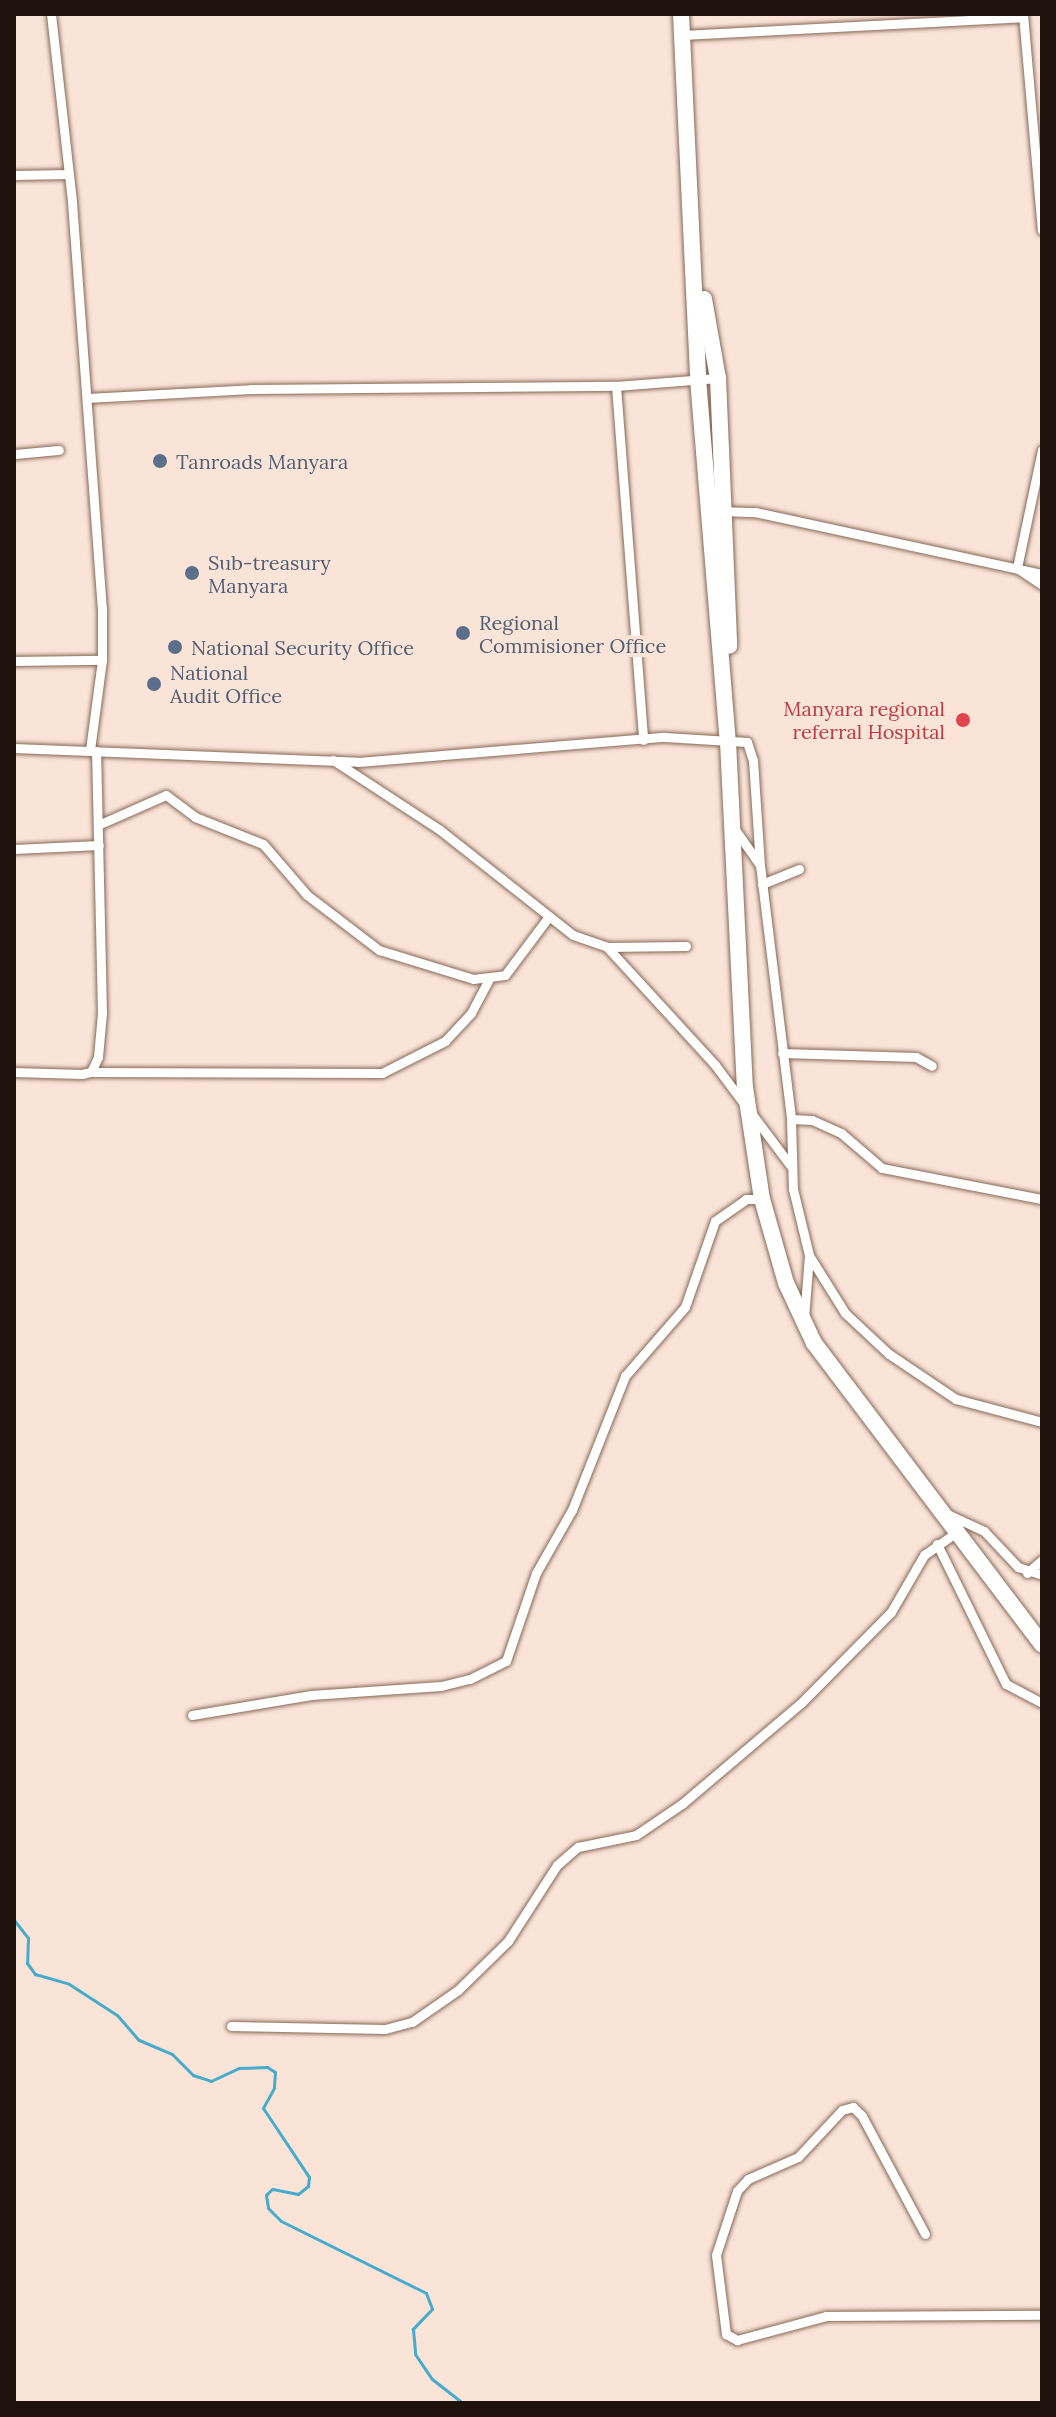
<!DOCTYPE html>
<style>
body{margin:0}
#map{position:relative;width:1056px;height:2417px;overflow:hidden;background:#fae4d8;font-family:Lora,serif}
div>[style]{position:absolute}
[style*='--x']{left:calc(var(--x)*1px);top:calc(var(--y)*1px);width:calc(var(--w)*1px);rotate:calc(var(--a)*1deg)}
.stream>*{height:3px;margin:-1.5px;padding:0 1.5px;transform-origin:1.5px;border-radius:1.5px;background:#46abcc}
.roads{filter:drop-shadow(0 0 2px #876856) drop-shadow(0 0 2px #876856)}
.minor>*{height:9px;margin:-4.5px;padding:0 4.5px;transform-origin:4.5px;border-radius:4.5px;background:#fff}
.trunk>*{height:16px;margin:-8px;padding:0 8px;transform-origin:8px;border-radius:8px;background:#fff}
.dots>*{width:22px;height:22px;translate:-50% -50%;box-sizing:border-box;border:4px solid #fae4d8;border-radius:50%}
span{translate:-50% -50%;white-space:nowrap;text-align:center;line-height:1.15;-webkit-text-stroke:8px #fae4d8;paint-order:stroke}
.service-label{font-size:20px;color:#4e5e75}
.left{translate:0 -50%;text-align:left}
.health-label{font-size:20px;color:#be3a42}
.right{translate:-100% -50%;text-align:right}
.frame{position:absolute;inset:0;border:16px solid #1f120c;pointer-events:none}
</style>
<div id="map">
<div class="stream">
<i style="--x:14;--y:1920;--w:23;--a:52"></i>
<i style="--x:28;--y:1938;--w:25;--a:92"></i>
<i style="--x:27;--y:1963;--w:14;--a:54"></i>
<i style="--x:35;--y:1974;--w:35;--a:16"></i>
<i style="--x:69;--y:1984;--w:57;--a:32.9"></i>
<i style="--x:117;--y:2015;--w:33;--a:49"></i>
<i style="--x:139;--y:2040;--w:36;--a:23"></i>
<i style="--x:172;--y:2054;--w:30;--a:45"></i>
<i style="--x:193;--y:2075;--w:19;--a:18"></i>
<i style="--x:211;--y:2081;--w:31;--a:-25"></i>
<i style="--x:239;--y:2068;--w:28;--a:-2"></i>
<i style="--x:267;--y:2067;--w:9;--a:32"></i>
<i style="--x:275;--y:2072;--w:16;--a:94"></i>
<i style="--x:274;--y:2088;--w:23;--a:119"></i>
<i style="--x:263;--y:2108;--w:83;--a:56.3"></i>
<i style="--x:309;--y:2177;--w:9;--a:96"></i>
<i style="--x:308;--y:2186;--w:13;--a:141"></i>
<i style="--x:298;--y:2194;--w:26;--a:-169"></i>
<i style="--x:272;--y:2189;--w:8;--a:135"></i>
<i style="--x:266;--y:2195;--w:13;--a:81"></i>
<i style="--x:268;--y:2208;--w:18;--a:45"></i>
<i style="--x:281;--y:2221;--w:162;--a:26.4"></i>
<i style="--x:426;--y:2293;--w:17;--a:69"></i>
<i style="--x:432;--y:2309;--w:28;--a:134"></i>
<i style="--x:413;--y:2329;--w:25;--a:85"></i>
<i style="--x:415;--y:2354;--w:30;--a:56"></i>
<i style="--x:432;--y:2379;--w:39;--a:38"></i>
</div>
<div class="roads">
<div class="minor">
<i style="--x:51;--y:14;--w:189;--a:83.6"></i>
<i style="--x:72;--y:202;--w:407;--a:85.8"></i>
<i style="--x:102;--y:608;--w:52;--a:90"></i>
<i style="--x:102;--y:660;--w:91;--a:97.6"></i>
<i style="--x:1023;--y:14;--w:217;--a:85"></i>
<i style="--x:682;--y:35;--w:341;--a:-3"></i>
<i style="--x:14;--y:175;--w:55;--a:-1"></i>
<i style="--x:616;--y:386;--w:355;--a:85.6"></i>
<i style="--x:87;--y:398;--w:164;--a:-3.1"></i>
<i style="--x:251;--y:389;--w:365;--a:-0.5"></i>
<i style="--x:616;--y:386;--w:102;--a:-4.5"></i>
<i style="--x:1042;--y:450;--w:121;--a:102"></i>
<i style="--x:1017;--y:568;--w:30;--a:34"></i>
<i style="--x:14;--y:454;--w:45;--a:-5.1"></i>
<i style="--x:720;--y:511;--w:35;--a:2"></i>
<i style="--x:755;--y:512;--w:294;--a:12.2"></i>
<i style="--x:14;--y:661;--w:88;--a:-0.7"></i>
<i style="--x:14;--y:748;--w:344;--a:2.3"></i>
<i style="--x:358;--y:762;--w:307;--a:-4.7"></i>
<i style="--x:664;--y:737;--w:83;--a:3.4"></i>
<i style="--x:747;--y:742;--w:19;--a:72"></i>
<i style="--x:753;--y:760;--w:105;--a:86.2"></i>
<i style="--x:760;--y:865;--w:256;--a:83"></i>
<i style="--x:791;--y:1119;--w:70;--a:88.4"></i>
<i style="--x:793;--y:1189;--w:68;--a:76.4"></i>
<i style="--x:809;--y:1255;--w:63;--a:94.5"></i>
<i style="--x:333;--y:760;--w:128;--a:33.2"></i>
<i style="--x:440;--y:830;--w:169;--a:38.3"></i>
<i style="--x:573;--y:935;--w:36;--a:19"></i>
<i style="--x:607;--y:947;--w:79;--a:-0.7"></i>
<i style="--x:98;--y:825;--w:74;--a:-23.8"></i>
<i style="--x:166;--y:795;--w:36;--a:37"></i>
<i style="--x:195;--y:817;--w:73;--a:21.7"></i>
<i style="--x:263;--y:844;--w:67;--a:49.2"></i>
<i style="--x:307;--y:895;--w:91;--a:37.4"></i>
<i style="--x:379;--y:950;--w:98;--a:17.1"></i>
<i style="--x:473;--y:979;--w:32;--a:-7"></i>
<i style="--x:505;--y:975;--w:70;--a:-53.1"></i>
<i style="--x:734;--y:828;--w:45;--a:54.9"></i>
<i style="--x:14;--y:849;--w:85;--a:-2.7"></i>
<i style="--x:762;--y:884;--w:40;--a:-22"></i>
<i style="--x:607;--y:947;--w:160;--a:47.5"></i>
<i style="--x:715;--y:1065;--w:125;--a:53.1"></i>
<i style="--x:782;--y:1053;--w:134;--a:1.7"></i>
<i style="--x:916;--y:1057;--w:18;--a:29"></i>
<i style="--x:14;--y:1072;--w:68;--a:1.7"></i>
<i style="--x:82;--y:1074;--w:9;--a:-13"></i>
<i style="--x:91;--y:1072;--w:17;--a:-65"></i>
<i style="--x:98;--y:1057;--w:44;--a:-84.8"></i>
<i style="--x:102;--y:1013;--w:262;--a:-91.3"></i>
<i style="--x:91;--y:1072;--w:291;--a:0.2"></i>
<i style="--x:382;--y:1073;--w:71;--a:-26.9"></i>
<i style="--x:445;--y:1041;--w:38;--a:-47"></i>
<i style="--x:471;--y:1013;--w:38;--a:-62"></i>
<i style="--x:791;--y:1119;--w:21;--a:3"></i>
<i style="--x:812;--y:1120;--w:32;--a:24"></i>
<i style="--x:841;--y:1133;--w:54;--a:40.5"></i>
<i style="--x:882;--y:1168;--w:163;--a:11"></i>
<i style="--x:810;--y:1257;--w:66;--a:58"></i>
<i style="--x:845;--y:1313;--w:60;--a:43"></i>
<i style="--x:889;--y:1354;--w:81;--a:33.9"></i>
<i style="--x:956;--y:1399;--w:89;--a:15"></i>
<i style="--x:945;--y:1513;--w:43;--a:24.8"></i>
<i style="--x:984;--y:1531;--w:50;--a:46.6"></i>
<i style="--x:1018;--y:1567;--w:25;--a:18"></i>
<i style="--x:937;--y:1544;--w:156;--a:63.8"></i>
<i style="--x:1006;--y:1684;--w:41;--a:27.8"></i>
<i style="--x:1027;--y:1573;--w:20;--a:-41"></i>
<i style="--x:192;--y:1715;--w:121;--a:-9.5"></i>
<i style="--x:311;--y:1695;--w:130;--a:-4"></i>
<i style="--x:441;--y:1686;--w:30;--a:-14"></i>
<i style="--x:470;--y:1679;--w:40;--a:-26.6"></i>
<i style="--x:506;--y:1661;--w:93;--a:-71.2"></i>
<i style="--x:536;--y:1573;--w:73;--a:-60.3"></i>
<i style="--x:572;--y:1510;--w:144;--a:-68.4"></i>
<i style="--x:625;--y:1376;--w:91;--a:-49"></i>
<i style="--x:685;--y:1307;--w:91;--a:-70.8"></i>
<i style="--x:715;--y:1221;--w:38;--a:-35"></i>
<i style="--x:746;--y:1199;--w:16;--a:0"></i>
<i style="--x:231;--y:2026;--w:154;--a:1.1"></i>
<i style="--x:385;--y:2029;--w:28;--a:-15"></i>
<i style="--x:412;--y:2022;--w:56;--a:-34.8"></i>
<i style="--x:458;--y:1990;--w:70;--a:-44.4"></i>
<i style="--x:508;--y:1941;--w:90;--a:-57.2"></i>
<i style="--x:557;--y:1865;--w:28;--a:-41"></i>
<i style="--x:578;--y:1847;--w:59;--a:-11.7"></i>
<i style="--x:636;--y:1835;--w:57;--a:-34.2"></i>
<i style="--x:683;--y:1803;--w:155;--a:-40.3"></i>
<i style="--x:801;--y:1703;--w:128;--a:-45.3"></i>
<i style="--x:891;--y:1612;--w:66;--a:-59.9"></i>
<i style="--x:924;--y:1555;--w:39;--a:-35"></i>
<i style="--x:925;--y:2234;--w:134;--a:-118.1"></i>
<i style="--x:862;--y:2116;--w:13;--a:-135"></i>
<i style="--x:853;--y:2107;--w:11;--a:165"></i>
<i style="--x:842;--y:2110;--w:64;--a:133.1"></i>
<i style="--x:798;--y:2157;--w:55;--a:156.3"></i>
<i style="--x:748;--y:2179;--w:16;--a:133"></i>
<i style="--x:737;--y:2191;--w:67;--a:108.2"></i>
<i style="--x:716;--y:2255;--w:80;--a:82.8"></i>
<i style="--x:726;--y:2334;--w:13;--a:29"></i>
<i style="--x:737;--y:2340;--w:92;--a:-15.1"></i>
<i style="--x:826;--y:2316;--w:216;--a:-0.3"></i>
</div>
<div class="trunk">
<i style="--x:681;--y:14;--w:365;--a:87.3"></i>
<i style="--x:698;--y:379;--w:364;--a:85.3"></i>
<i style="--x:728;--y:742;--w:345;--a:87.2"></i>
<i style="--x:745;--y:1087;--w:113;--a:81.4"></i>
<i style="--x:762;--y:1199;--w:87;--a:74.1"></i>
<i style="--x:786;--y:1283;--w:66;--a:65"></i>
<i style="--x:814;--y:1343;--w:378;--a:52.9"></i>
<i style="--x:704;--y:299;--w:80;--a:80"></i>
<i style="--x:718;--y:378;--w:268;--a:87.6"></i>
</div>
</div>
<div class="dots">
<i style="left:160px;top:461px;background:#5c6f8a"></i>
<i style="left:192px;top:573px;background:#5c6f8a"></i>
<i style="left:463px;top:633px;background:#5c6f8a"></i>
<i style="left:175px;top:647px;background:#5c6f8a"></i>
<i style="left:154px;top:684px;background:#5c6f8a"></i>
<i style="left:963px;top:720px;background:#e0444e"></i>
</div>
<div class="service-label">
<span class="left" style="left:176px;top:461px">Tanroads Manyara</span>
<span class="left" style="left:208px;top:574px">Sub-treasury<br>Manyara</span>
<span class="left" style="left:479px;top:634px">Regional<br>Commisioner Office</span>
<span class="left" style="left:191px;top:647px">National Security Office</span>
<span class="left" style="left:170px;top:684px">National<br>Audit Office</span>
</div>
<div class="health-label">
<span class="right" style="left:945px;top:720px">Manyara regional<br>referral Hospital</span>
</div>
<div class="frame"></div>
</div>
